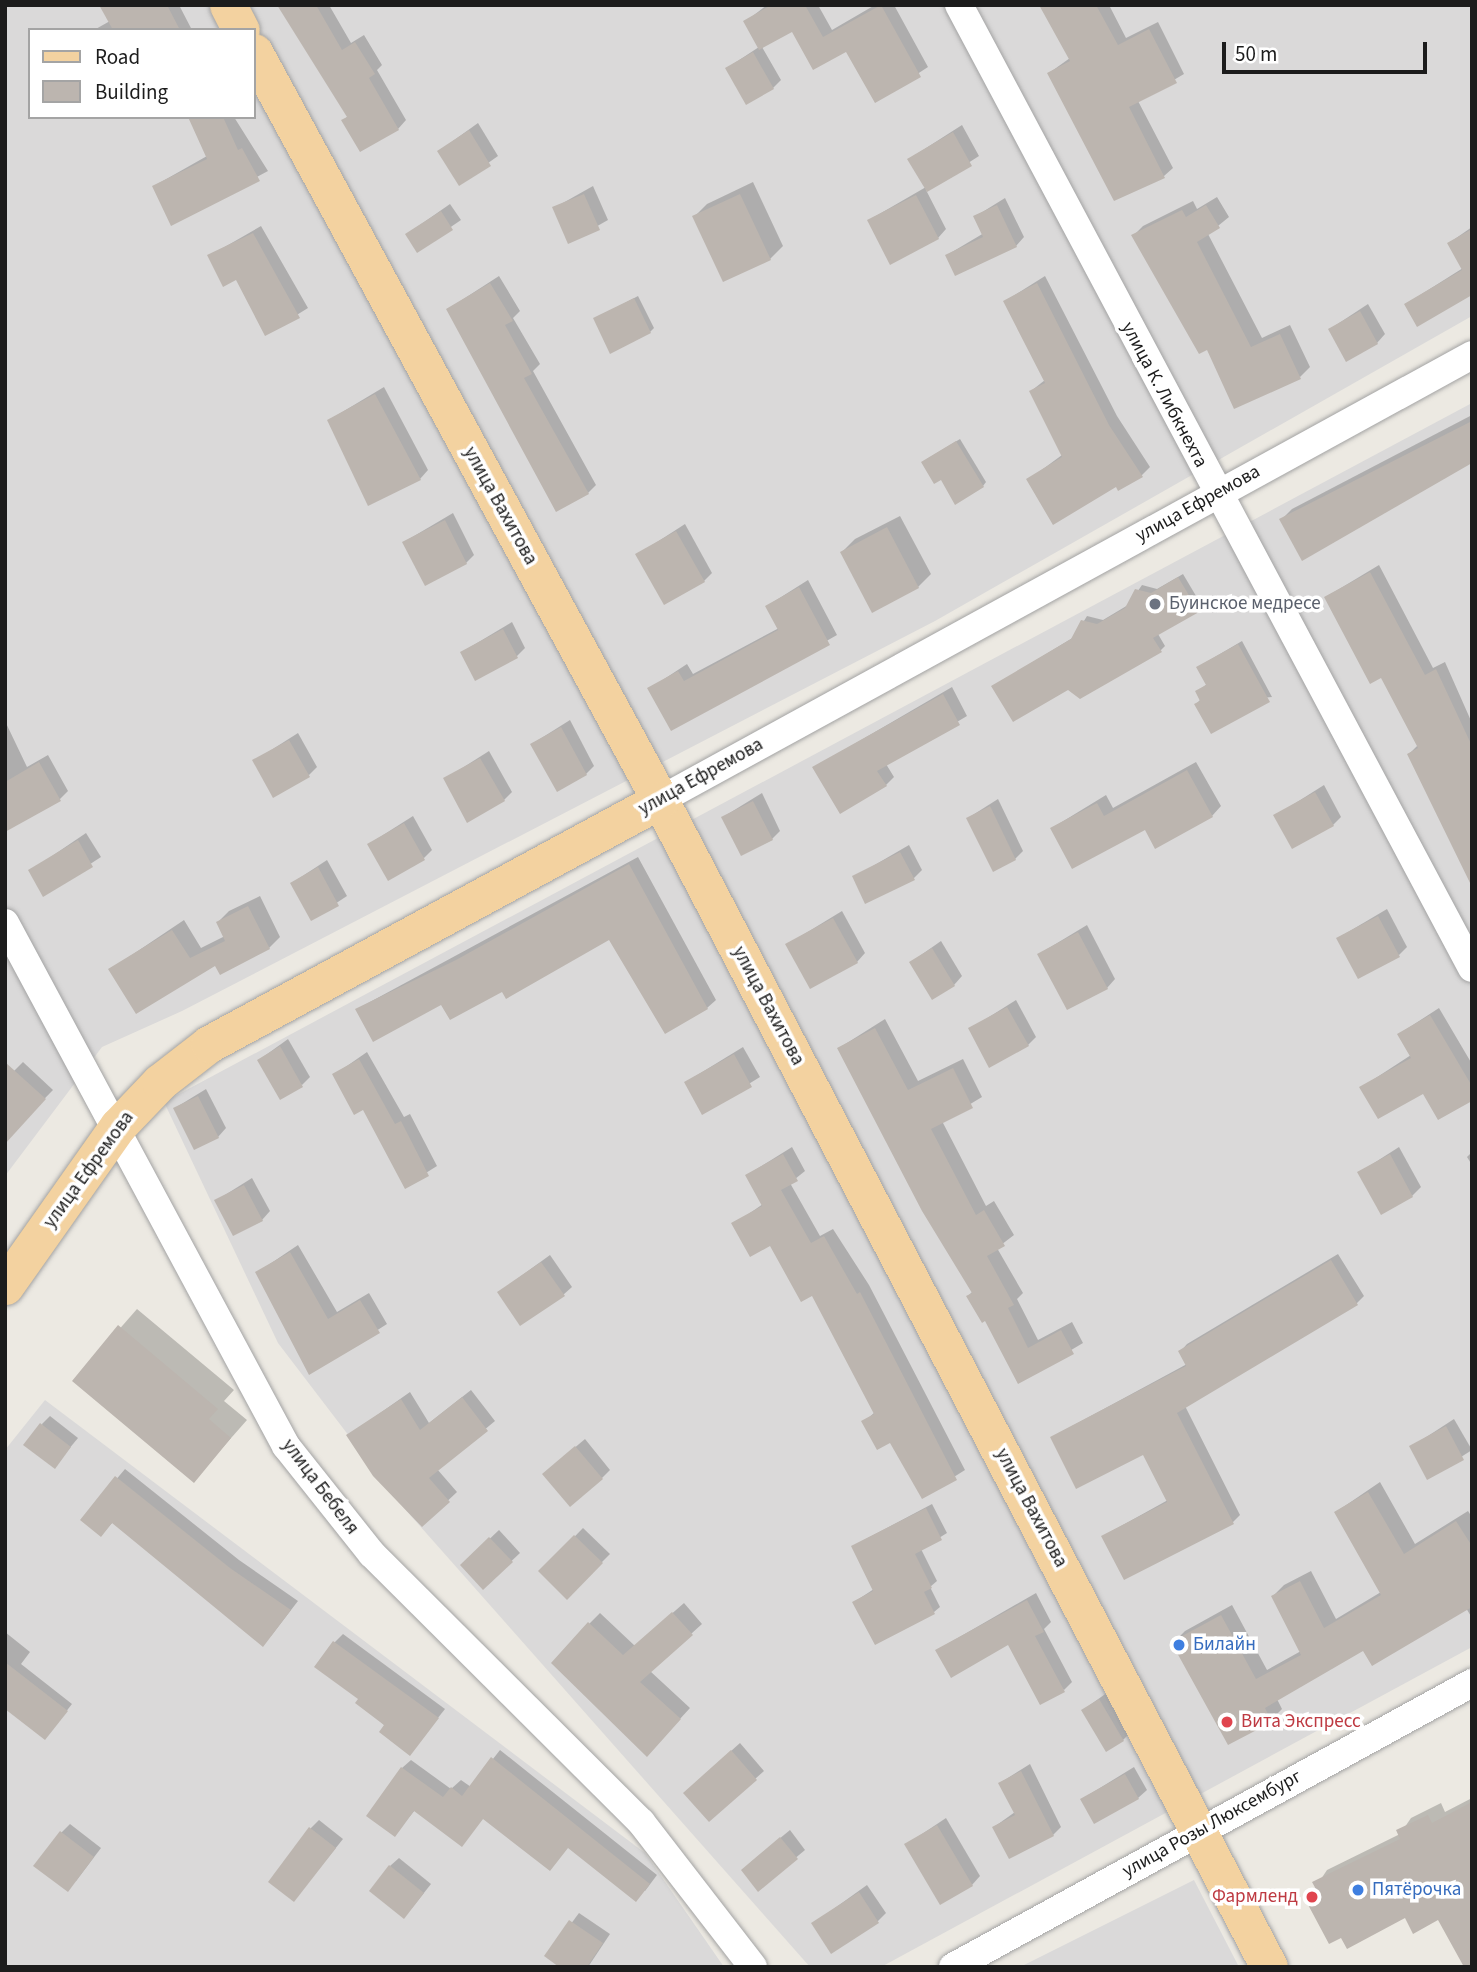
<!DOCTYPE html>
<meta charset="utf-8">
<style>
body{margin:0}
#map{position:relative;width:1477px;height:1972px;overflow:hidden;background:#ece9e2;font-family:"Source Sans 3",sans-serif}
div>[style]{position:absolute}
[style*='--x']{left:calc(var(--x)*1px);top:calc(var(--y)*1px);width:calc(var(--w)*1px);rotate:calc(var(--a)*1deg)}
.residential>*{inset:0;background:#dad9d9}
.shadow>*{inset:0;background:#0003}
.building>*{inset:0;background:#bcb5af}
.roads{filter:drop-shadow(0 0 2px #a3a3a3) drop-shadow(0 0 2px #a3a3a3)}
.minor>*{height:28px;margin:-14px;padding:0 14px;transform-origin:14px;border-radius:14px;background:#fff}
.major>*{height:37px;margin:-18.5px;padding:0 18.5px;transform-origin:18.5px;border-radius:18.5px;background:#f3d2a0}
.dots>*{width:19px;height:19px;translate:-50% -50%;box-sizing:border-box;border:4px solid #fff;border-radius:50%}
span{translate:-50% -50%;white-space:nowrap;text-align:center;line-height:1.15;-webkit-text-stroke:7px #fff;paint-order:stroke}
.street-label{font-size:19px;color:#1c1c1c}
.worship-label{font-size:19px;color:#5b616d}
.left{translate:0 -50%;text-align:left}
.shop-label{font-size:19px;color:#366cbe}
.health-label{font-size:19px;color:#be3a42}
.right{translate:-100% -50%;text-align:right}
.frame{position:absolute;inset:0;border:7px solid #1c1c1c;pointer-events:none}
.legend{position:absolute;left:28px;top:28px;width:228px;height:91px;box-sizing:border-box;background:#fff;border:2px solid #a4a4a4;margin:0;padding:9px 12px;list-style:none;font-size:21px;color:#1c1c1c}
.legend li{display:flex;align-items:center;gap:14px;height:35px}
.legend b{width:35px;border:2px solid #a4a4a4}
.scale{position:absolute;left:1222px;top:42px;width:205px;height:32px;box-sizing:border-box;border:4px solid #1c1c1c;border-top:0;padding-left:9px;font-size:21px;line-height:24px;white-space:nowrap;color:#1c1c1c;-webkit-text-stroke:5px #fff;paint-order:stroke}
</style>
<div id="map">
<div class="residential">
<i style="clip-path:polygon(evenodd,5px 5px,1472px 5px,1472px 316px,935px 621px,182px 1011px,102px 1047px,5px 1176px,5px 5px,30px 30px,254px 30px,254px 117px,30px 117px,30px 30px)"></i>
<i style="clip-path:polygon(1472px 403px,1472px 1647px,881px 1967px,810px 1967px,404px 1508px,278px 1343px,164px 1102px)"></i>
<i style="clip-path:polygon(45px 1400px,645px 1853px,724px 1967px,5px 1967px,5px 1450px)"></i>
<i style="clip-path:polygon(1194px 1880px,1239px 1967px,1020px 1967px)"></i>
</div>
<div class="shadow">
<i style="clip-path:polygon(109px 5px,179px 5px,192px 30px,94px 30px,110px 21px)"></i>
<i style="clip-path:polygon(279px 5px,329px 5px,351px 43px,364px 35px,382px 65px,377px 70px,406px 120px,398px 129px,344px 120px,348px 116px)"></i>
<i style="clip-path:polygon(767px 5px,818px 5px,832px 30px,875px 5px,894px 5px,928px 67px,876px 101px,847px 49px,792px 29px,762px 47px,781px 80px,773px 88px,727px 68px,759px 47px,745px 22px)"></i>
<i style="clip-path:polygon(1041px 5px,1109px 5px,1126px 38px,1158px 22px,1184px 74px,1138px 101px,1173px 168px,1164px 176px,1115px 199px,1049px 73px,1070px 58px)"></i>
<i style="clip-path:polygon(190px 117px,234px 117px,268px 171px,172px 223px,154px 186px,207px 156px)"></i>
<i style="clip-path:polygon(478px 123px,498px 156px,460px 183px,439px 151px)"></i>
<i style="clip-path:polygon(962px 125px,979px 156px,926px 190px,946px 229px,938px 238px,869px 220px,926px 187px,909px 159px)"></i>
<i style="clip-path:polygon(753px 182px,783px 246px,770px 259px,694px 217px,707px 204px)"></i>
<i style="clip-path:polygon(593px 186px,608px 220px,569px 242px,554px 208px)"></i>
<i style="clip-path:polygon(1217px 197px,1229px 217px,1208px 234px,1262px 338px,1290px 325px,1310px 367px,1300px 377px,1207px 348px,1133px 236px,1143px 226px,1193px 201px,1197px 209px)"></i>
<i style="clip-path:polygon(1005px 198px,1024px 237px,1016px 246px,947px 255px,984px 233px,976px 216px)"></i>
<i style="clip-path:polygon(450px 204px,461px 220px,417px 250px,407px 234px)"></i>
<i style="clip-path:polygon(261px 226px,308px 308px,266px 334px,237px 278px,209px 256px)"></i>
<i style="clip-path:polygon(1472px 227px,1472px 294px,1406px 304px,1463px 268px,1449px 243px)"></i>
<i style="clip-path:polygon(499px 276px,520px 311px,513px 318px,540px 364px,533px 371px,596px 485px,588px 493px,448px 309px)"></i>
<i style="clip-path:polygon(1045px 276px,1117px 416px,1150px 467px,1141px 476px,1117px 484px,1028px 480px,1062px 455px,1031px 391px,1045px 380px,1005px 301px)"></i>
<i style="clip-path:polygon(638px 296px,654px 328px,650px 332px,595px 319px)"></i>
<i style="clip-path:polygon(1368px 304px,1385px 334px,1377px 343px,1330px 329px)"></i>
<i style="clip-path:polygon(384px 387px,428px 470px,420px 479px,329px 420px)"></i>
<i style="clip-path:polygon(1472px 415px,1472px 462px,1281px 520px,1292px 509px)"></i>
<i style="clip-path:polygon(960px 439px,986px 482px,983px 486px,941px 477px,927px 459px)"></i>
<i style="clip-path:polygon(453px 513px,474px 555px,466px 563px,404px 542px)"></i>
<i style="clip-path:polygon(900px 516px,931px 574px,918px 587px,842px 552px,855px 539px)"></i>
<i style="clip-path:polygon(685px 524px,712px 573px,704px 581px,637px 555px)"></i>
<i style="clip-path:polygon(1379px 565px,1433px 668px,1445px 662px,1472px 723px,1472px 881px,1409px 754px,1419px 744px,1381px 676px,1326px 597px)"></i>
<i style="clip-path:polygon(1183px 574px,1202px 606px,1158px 634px,1165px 646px,1161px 650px,1068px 688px,994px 686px,1074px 637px,1087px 616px,1103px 620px,1128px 605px,1142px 585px,1157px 589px)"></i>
<i style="clip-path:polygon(808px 580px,837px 635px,672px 729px,649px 689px,687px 664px,693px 674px,779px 628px,767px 606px)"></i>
<i style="clip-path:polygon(512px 622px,525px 648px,517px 656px,462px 652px)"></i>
<i style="clip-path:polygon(1242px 641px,1272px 697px,1196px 704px,1201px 699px,1197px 692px,1207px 684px,1198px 667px)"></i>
<i style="clip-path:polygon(952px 687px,967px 716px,886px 764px,894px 777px,886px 785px,815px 767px)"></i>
<i style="clip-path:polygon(570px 720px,594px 766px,586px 774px,532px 744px)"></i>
<i style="clip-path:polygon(5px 721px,27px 767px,48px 755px,68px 791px,60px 799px,5px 824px)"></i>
<i style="clip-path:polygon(298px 733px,317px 767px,309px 775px,254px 761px)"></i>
<i style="clip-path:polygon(489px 751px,512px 792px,504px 800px,445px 779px)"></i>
<i style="clip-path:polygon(1196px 762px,1221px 806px,1212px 816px,1146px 828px,1052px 828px,1106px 795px,1113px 808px)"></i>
<i style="clip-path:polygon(1324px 785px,1341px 817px,1333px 825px,1275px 816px)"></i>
<i style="clip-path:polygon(762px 793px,780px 831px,772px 839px,723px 817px)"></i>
<i style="clip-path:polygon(998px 799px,1023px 851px,1015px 859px,968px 818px)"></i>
<i style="clip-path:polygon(413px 816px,432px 850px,424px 858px,369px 844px)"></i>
<i style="clip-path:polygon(86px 833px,101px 857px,44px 894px,30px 871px)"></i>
<i style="clip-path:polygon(909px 845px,922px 870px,913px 879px,854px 877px)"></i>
<i style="clip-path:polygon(638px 857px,716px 1000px,707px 1008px,610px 938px,503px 989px,442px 1002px,357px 1009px)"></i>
<i style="clip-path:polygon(327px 860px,347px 896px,312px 919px,292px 883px)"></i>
<i style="clip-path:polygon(260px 896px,280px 937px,269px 948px,216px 964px,111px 969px,184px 920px,201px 948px,225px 936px,218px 922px,229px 911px)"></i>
<i style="clip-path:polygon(1387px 909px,1407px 947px,1399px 955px,1338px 938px)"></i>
<i style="clip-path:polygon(842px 911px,865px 953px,857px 962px,788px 944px)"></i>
<i style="clip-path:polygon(1087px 925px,1115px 979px,1107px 988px,1039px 954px)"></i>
<i style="clip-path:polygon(941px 941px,962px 976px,954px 985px,911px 962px)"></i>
<i style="clip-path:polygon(1016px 1000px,1036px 1037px,1028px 1045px,970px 1029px)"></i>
<i style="clip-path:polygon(1439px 1008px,1472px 1064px,1472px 1099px,1362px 1087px,1411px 1055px,1399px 1034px)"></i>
<i style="clip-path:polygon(885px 1019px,918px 1081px,963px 1059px,982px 1097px,942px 1121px,986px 1206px,994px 1201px,1014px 1235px,997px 1248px,1023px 1293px,1017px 1299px,1038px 1340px,1072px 1322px,1083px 1343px,1019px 1381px,986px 1319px,968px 1296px,973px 1291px,839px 1048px)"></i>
<i style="clip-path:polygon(288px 1039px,310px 1077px,302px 1085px,259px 1060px)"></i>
<i style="clip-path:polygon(743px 1047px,760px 1077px,703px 1112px,686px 1082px)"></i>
<i style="clip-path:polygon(367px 1052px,404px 1117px,410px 1114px,437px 1166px,405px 1186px,364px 1107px,334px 1075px)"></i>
<i style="clip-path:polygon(23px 1062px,53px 1090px,5px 1139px,5px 1080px)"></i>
<i style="clip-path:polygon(206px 1089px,226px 1128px,218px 1137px,175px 1108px)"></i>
<i style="clip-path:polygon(792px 1147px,805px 1171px,790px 1183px,820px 1236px,833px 1229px,869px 1285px,965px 1470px,922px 1497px,891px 1440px,864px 1422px,875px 1412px,813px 1294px,770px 1243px,734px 1224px,763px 1204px,747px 1175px)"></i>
<i style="clip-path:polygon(1399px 1147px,1421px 1187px,1412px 1196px,1360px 1172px)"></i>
<i style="clip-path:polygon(1472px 1152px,1472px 1165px,1467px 1157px)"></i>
<i style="clip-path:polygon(252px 1178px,270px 1211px,262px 1220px,217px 1200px)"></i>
<i style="clip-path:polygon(298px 1245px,337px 1312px,369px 1293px,387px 1324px,310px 1373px,258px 1272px)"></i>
<i style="clip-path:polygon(1338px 1254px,1364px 1296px,1357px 1303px,1185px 1406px,1240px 1515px,1233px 1522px,1103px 1536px,1168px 1500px,1143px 1453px,1052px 1437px,1187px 1364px,1180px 1352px,1187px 1344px)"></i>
<i style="clip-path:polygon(550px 1255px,572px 1287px,563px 1295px,499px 1292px)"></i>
<i style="clip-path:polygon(137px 1309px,234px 1390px,224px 1401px,247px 1420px,194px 1480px,74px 1381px)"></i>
<i style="clip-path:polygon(471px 1390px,495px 1421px,437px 1469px,457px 1492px,422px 1525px,349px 1435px,410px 1392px,429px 1423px)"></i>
<i style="clip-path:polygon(50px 1416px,78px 1438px,54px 1467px,42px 1424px)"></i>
<i style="clip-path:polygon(1454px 1419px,1472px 1450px,1428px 1478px,1411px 1447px)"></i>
<i style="clip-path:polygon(585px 1439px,610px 1470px,602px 1478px,553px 1466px)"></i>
<i style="clip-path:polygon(125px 1469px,239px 1560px,298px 1601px,271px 1636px,113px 1522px,101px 1535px,82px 1520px)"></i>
<i style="clip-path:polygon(1380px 1482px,1415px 1544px,1468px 1511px,1472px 1517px,1472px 1618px,1466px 1608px,1364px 1648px,1277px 1699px,1282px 1709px,1271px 1720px,1228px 1743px,1174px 1642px,1185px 1631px,1232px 1605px,1267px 1670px,1301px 1651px,1273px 1596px,1284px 1585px,1311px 1571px,1336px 1619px,1381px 1592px,1336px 1512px)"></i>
<i style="clip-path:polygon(932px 1504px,947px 1533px,921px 1549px,937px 1581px,930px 1587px,940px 1607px,934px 1612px,854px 1602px,874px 1589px,853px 1546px)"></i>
<i style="clip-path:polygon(583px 1528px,610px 1554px,567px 1597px,541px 1571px)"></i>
<i style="clip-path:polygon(499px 1530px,520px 1553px,483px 1588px,462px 1565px)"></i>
<i style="clip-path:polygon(1036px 1593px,1051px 1622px,1044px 1629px,1072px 1682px,1064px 1690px,1008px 1643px,937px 1650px)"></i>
<i style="clip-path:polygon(684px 1603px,702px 1624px,650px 1671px,690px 1708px,657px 1744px,589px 1624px,600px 1613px,635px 1646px)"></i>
<i style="clip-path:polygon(5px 1632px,30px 1652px,21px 1664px,72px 1704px,50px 1732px,5px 1694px)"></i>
<i style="clip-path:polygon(343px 1634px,445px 1709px,410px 1753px,360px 1699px,334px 1643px)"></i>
<i style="clip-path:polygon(1108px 1692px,1131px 1732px,1123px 1740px,1083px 1710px)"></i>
<i style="clip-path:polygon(740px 1743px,764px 1771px,709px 1820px,693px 1785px)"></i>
<i style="clip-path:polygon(500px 1750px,657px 1875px,645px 1891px,569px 1846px,484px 1817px,462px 1845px,415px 1810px,395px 1834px,402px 1768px,411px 1760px,451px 1789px,461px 1780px,471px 1787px)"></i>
<i style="clip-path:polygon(1030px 1764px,1061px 1827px,1053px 1835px,994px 1827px,1015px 1812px,1000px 1783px)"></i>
<i style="clip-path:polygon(1134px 1767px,1147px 1790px,1138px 1798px,1082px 1799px)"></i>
<i style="clip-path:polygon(1472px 1798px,1472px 1954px,1439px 1918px,1406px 1916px,1342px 1936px,1307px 1900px,1327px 1870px,1400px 1834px,1411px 1818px,1441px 1803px,1445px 1812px)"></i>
<i style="clip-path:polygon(946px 1818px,980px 1876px,972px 1885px,907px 1844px)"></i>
<i style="clip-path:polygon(319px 1820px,343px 1839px,294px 1900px,311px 1828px)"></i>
<i style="clip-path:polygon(70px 1824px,101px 1848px,76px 1881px,61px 1833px)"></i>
<i style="clip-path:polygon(790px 1830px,805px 1850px,758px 1889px,751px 1862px)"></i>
<i style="clip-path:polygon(399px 1858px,431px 1884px,412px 1908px,390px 1866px)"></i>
<i style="clip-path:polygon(867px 1885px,886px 1913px,877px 1922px,814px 1923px)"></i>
<i style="clip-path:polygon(579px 1913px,610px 1934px,588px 1967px,563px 1967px,547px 1956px)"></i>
</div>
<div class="building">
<i style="clip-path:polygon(99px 5px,167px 5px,180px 30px,113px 30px)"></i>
<i style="clip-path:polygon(277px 5px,316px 5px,342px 50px,355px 42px,375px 74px,369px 78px,399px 130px,360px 152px,341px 120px,347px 117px)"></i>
<i style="clip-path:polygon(771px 5px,805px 5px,823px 37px,881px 5px,921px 77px,875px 103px,846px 52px,813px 70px,792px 32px,759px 50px,743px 21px)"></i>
<i style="clip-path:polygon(1039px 5px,1096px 5px,1118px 45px,1149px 29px,1177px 83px,1129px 107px,1165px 178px,1114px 201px,1047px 73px,1070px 61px)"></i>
<i style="clip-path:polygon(753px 52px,774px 89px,746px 105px,725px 68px)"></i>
<i style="clip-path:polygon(188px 117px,223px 117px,238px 150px,242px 148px,260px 181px,171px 226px,152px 186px,207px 159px)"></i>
<i style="clip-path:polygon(469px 130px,491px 166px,459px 186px,437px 151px)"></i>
<i style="clip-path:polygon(953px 132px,972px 166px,927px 192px,907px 159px)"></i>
<i style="clip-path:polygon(584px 194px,600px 230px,568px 244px,552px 207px)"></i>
<i style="clip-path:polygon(740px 194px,771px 260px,723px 282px,692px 216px)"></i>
<i style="clip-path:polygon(916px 195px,939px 239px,890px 265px,867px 220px)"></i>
<i style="clip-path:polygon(997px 205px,1017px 247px,955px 276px,945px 255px,983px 237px,973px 216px)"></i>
<i style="clip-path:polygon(1206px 205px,1220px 228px,1197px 242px,1251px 347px,1280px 334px,1301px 379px,1234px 409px,1207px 350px,1199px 354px,1131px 235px,1182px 210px,1186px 217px)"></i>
<i style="clip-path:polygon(441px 211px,453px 230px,417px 253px,405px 234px)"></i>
<i style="clip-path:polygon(1472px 229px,1472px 295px,1417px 327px,1404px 304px,1462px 270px,1447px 243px)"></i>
<i style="clip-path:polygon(253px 233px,300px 318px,265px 336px,236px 280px,223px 287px,207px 255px)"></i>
<i style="clip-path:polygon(490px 283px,513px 321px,505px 325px,532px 374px,524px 378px,589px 494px,556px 512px,446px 309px)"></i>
<i style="clip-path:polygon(1037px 283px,1109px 425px,1143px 477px,1118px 491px,1116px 487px,1053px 525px,1026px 479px,1062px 457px,1029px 391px,1045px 383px,1003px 301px)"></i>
<i style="clip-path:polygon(634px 298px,651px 333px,610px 354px,593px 318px)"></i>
<i style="clip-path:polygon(1360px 311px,1378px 344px,1346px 362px,1328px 329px)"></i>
<i style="clip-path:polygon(375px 394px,421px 480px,368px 506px,327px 420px)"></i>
<i style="clip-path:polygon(1472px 421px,1472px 463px,1302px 561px,1279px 519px)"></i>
<i style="clip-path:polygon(956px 441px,984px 487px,955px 505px,941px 480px,934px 484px,921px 462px)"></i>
<i style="clip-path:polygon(445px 520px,467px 564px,425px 586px,402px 542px)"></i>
<i style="clip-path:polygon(887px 527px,919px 588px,872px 613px,840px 552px)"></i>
<i style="clip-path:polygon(676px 531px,705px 582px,664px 605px,635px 554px)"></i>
<i style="clip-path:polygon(1370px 572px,1425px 675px,1436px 669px,1472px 746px,1472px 887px,1407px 754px,1418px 748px,1381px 678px,1370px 684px,1324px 597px)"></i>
<i style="clip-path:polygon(1178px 577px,1199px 612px,1153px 638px,1162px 652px,1080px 699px,1068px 690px,1013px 722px,991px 686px,1071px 639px,1081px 620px,1097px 624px,1125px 608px,1135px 589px,1151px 593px)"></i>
<i style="clip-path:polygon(799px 587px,830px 645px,671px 731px,647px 688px,678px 671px,684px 681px,778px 630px,765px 606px)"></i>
<i style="clip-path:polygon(503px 629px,518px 658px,475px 681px,460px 652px)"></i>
<i style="clip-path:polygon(1238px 644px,1270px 702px,1211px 734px,1194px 704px,1200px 701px,1195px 691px,1206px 685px,1196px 667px)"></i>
<i style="clip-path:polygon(943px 694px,960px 725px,877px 771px,887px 786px,840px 814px,812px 767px)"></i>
<i style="clip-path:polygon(561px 727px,587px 775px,557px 792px,530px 744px)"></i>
<i style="clip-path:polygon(289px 740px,310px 777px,273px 798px,252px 760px)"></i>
<i style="clip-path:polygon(480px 758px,505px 801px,467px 823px,443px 778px)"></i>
<i style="clip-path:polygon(39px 762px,61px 801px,5px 832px,5px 782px)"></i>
<i style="clip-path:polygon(1187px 770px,1213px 817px,1155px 849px,1145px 830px,1072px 869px,1050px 828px,1097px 803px,1104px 816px)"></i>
<i style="clip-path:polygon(1315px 792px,1334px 826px,1292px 849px,1273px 815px)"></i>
<i style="clip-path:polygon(753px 801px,773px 840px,741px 856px,721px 817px)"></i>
<i style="clip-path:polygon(990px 806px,1016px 860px,993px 872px,966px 818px)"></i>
<i style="clip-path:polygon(404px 823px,425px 860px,388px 881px,367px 844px)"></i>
<i style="clip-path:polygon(78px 840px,93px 867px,43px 897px,28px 870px)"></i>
<i style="clip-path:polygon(900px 852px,915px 880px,865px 904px,852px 876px)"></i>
<i style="clip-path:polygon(629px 864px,708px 1009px,665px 1034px,609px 940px,506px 999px,502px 992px,450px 1020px,441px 1005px,373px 1042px,355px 1009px,456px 960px)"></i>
<i style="clip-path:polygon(318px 867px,339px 906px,311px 921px,290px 883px)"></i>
<i style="clip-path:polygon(248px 906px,270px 949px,220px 975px,215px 966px,136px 1014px,108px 969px,172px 930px,190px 958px,225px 941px,216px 922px)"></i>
<i style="clip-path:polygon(1378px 916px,1400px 957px,1358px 979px,1336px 938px)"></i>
<i style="clip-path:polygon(833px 918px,858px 963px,810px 989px,785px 944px)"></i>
<i style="clip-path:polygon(1078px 932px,1108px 989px,1067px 1010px,1037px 954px)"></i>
<i style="clip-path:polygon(932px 948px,955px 986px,932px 1000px,909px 962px)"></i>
<i style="clip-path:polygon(1007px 1007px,1029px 1046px,989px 1068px,968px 1028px)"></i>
<i style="clip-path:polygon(1430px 1015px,1472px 1086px,1472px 1101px,1438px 1120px,1423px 1094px,1378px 1119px,1359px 1087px,1411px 1058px,1397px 1034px)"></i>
<i style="clip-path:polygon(875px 1028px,908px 1090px,953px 1068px,973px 1108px,931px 1129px,976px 1215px,984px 1210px,1005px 1246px,987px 1256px,1014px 1305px,1008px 1308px,1028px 1348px,1061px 1330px,1074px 1354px,1018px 1384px,985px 1321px,982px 1323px,966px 1296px,972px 1293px,922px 1211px,837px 1048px)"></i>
<i style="clip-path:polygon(280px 1046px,303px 1087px,280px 1100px,257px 1060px)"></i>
<i style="clip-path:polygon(734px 1054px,752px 1087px,702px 1115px,684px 1082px)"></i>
<i style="clip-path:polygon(359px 1059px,395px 1124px,401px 1121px,429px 1176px,405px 1189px,363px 1110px,354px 1115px,332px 1074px)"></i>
<i style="clip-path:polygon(5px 1062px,46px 1099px,5px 1144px)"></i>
<i style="clip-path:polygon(198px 1096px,219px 1138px,194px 1150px,173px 1108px)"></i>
<i style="clip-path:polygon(783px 1154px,798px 1181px,781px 1190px,811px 1243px,824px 1236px,857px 1294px,860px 1292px,957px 1480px,922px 1499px,890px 1443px,877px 1450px,861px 1421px,874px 1414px,812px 1296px,801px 1302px,770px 1246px,750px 1257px,731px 1223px,762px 1206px,745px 1175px)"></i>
<i style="clip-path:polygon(1390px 1154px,1413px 1197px,1381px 1215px,1357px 1172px)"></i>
<i style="clip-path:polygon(244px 1185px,263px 1221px,233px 1236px,214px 1200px)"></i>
<i style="clip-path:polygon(290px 1252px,328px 1319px,360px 1300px,380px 1333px,309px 1375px,255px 1272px)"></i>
<i style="clip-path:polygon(1331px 1260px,1358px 1305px,1177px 1413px,1234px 1524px,1124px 1580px,1101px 1536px,1167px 1502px,1143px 1455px,1076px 1489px,1050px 1437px,1186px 1366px,1178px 1351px)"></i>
<i style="clip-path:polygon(541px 1262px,565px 1296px,520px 1326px,497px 1292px)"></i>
<i style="clip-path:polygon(118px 1325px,218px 1409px,209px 1419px,231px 1438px,194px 1483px,72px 1381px)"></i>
<i style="clip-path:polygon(462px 1397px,488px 1431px,429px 1478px,450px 1502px,422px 1527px,373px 1476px,346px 1435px,401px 1399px,420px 1430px)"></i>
<i style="clip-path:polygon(40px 1423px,71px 1447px,55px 1469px,23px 1445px)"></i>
<i style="clip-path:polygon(1446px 1426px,1464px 1460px,1427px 1480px,1409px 1446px)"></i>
<i style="clip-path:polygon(575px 1446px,603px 1479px,570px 1507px,542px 1474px)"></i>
<i style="clip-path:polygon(115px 1476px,230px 1568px,291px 1610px,263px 1647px,112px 1523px,101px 1537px,80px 1520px)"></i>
<i style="clip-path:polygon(1368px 1492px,1404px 1554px,1456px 1521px,1472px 1546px,1472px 1607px,1372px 1666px,1363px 1651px,1265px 1708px,1272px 1722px,1228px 1745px,1171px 1642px,1221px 1615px,1256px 1679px,1301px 1655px,1271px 1596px,1300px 1581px,1324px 1628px,1381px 1595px,1334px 1512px)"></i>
<i style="clip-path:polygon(926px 1508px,942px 1540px,915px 1554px,932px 1588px,924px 1592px,935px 1614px,875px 1645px,852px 1602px,873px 1591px,851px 1546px)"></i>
<i style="clip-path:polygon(574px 1535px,603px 1563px,567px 1600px,538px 1571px)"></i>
<i style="clip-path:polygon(489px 1537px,513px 1562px,483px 1590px,460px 1565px)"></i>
<i style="clip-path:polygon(1027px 1600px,1044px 1632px,1035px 1636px,1065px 1692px,1040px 1705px,1008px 1645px,951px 1678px,935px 1650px)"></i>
<i style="clip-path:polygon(672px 1612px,693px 1635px,640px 1682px,681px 1719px,647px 1757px,551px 1663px,588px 1622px,623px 1655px)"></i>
<i style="clip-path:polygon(333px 1641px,439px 1718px,410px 1756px,379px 1732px,384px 1725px,355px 1703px,358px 1699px,314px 1667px)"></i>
<i style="clip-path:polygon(5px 1662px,68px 1711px,45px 1740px,5px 1709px)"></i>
<i style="clip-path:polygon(1099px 1699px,1124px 1741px,1106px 1752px,1081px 1710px)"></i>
<i style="clip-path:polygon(731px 1750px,757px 1780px,709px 1822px,683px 1793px)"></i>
<i style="clip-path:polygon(491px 1757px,650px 1884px,636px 1902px,568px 1848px,550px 1871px,483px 1819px,462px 1847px,414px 1811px,395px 1837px,366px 1816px,401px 1767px,443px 1797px,451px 1787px,462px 1796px)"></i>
<i style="clip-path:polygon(1021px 1771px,1054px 1836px,1009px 1859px,992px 1827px,1015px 1815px,998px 1783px)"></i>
<i style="clip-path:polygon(1125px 1774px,1139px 1799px,1094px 1824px,1080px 1799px)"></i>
<i style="clip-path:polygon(1472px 1802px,1472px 1967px,1464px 1967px,1438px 1920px,1413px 1934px,1405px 1918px,1347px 1949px,1341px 1938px,1329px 1944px,1305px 1899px,1318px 1893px,1312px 1882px,1400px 1839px,1396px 1830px,1428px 1815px,1432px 1823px)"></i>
<i style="clip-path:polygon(937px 1825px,973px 1886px,940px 1905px,904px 1844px)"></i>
<i style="clip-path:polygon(309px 1827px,336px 1848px,294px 1902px,268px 1882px)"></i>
<i style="clip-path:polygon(60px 1831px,94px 1857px,68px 1892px,33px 1866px)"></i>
<i style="clip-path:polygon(780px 1837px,798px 1859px,758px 1892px,741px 1870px)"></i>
<i style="clip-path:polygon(389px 1865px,424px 1893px,404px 1919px,369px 1891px)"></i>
<i style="clip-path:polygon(859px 1892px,879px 1923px,831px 1954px,811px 1923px)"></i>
<i style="clip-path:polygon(569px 1920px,603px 1943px,587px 1967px,559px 1967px,544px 1956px)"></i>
</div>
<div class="roads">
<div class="minor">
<i style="--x:959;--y:5;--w:1091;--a:61.96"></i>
<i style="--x:660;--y:800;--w:926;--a:-28.72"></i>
<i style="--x:5;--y:923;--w:594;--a:61.75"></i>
<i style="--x:286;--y:1446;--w:138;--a:51.5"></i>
<i style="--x:372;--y:1554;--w:380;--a:44.9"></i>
<i style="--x:641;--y:1822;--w:183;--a:52.3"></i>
<i style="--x:953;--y:1967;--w:592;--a:-28.69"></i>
</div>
<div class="major">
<i style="--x:228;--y:5;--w:28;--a:63"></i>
<i style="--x:254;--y:52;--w:851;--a:61.51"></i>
<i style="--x:660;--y:800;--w:1316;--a:62.44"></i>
<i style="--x:5;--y:1286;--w:196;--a:-54.8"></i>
<i style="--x:118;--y:1126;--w:61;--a:-46.3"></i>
<i style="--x:160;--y:1082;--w:62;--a:-37.8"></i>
<i style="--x:209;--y:1044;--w:513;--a:-28.41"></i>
</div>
</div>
<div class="dots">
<i style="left:1155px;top:604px;background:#6b7280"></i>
<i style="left:1179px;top:1645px;background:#3f7fe0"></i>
<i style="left:1227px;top:1722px;background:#e0444e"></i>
<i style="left:1358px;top:1890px;background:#3f7fe0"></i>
<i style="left:1312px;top:1897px;background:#e0444e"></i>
</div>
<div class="street-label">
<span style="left:1164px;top:395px;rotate:62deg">улица К. Либкнехта</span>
<span style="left:1198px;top:504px;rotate:-29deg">улица Ефремова</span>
<span style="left:500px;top:506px;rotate:61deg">улица Вахитова</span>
<span style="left:701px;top:777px;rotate:-29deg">улица Ефремова</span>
<span style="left:768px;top:1006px;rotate:62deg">улица Вахитова</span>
<span style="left:89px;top:1170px;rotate:-54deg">улица Ефремова</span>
<span style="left:320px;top:1487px;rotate:53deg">улица Бебеля</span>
<span style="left:1031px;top:1508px;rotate:62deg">улица Вахитова</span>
<span style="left:1212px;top:1824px;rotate:-29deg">улица Розы Люксембург</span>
</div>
<div class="worship-label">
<span class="left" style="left:1169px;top:604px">Буинское медресе</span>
</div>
<div class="shop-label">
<span class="left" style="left:1193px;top:1645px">Билайн</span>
<span class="left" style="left:1372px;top:1890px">Пятёрочка</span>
</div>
<div class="health-label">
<span class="left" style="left:1241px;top:1722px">Вита Экспресс</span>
<span class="right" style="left:1298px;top:1897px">Фармленд</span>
</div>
<div class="frame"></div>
<ul class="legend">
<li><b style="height:9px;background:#f3d2a0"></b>Road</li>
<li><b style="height:19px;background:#bcb5af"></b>Building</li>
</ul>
<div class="scale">50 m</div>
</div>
